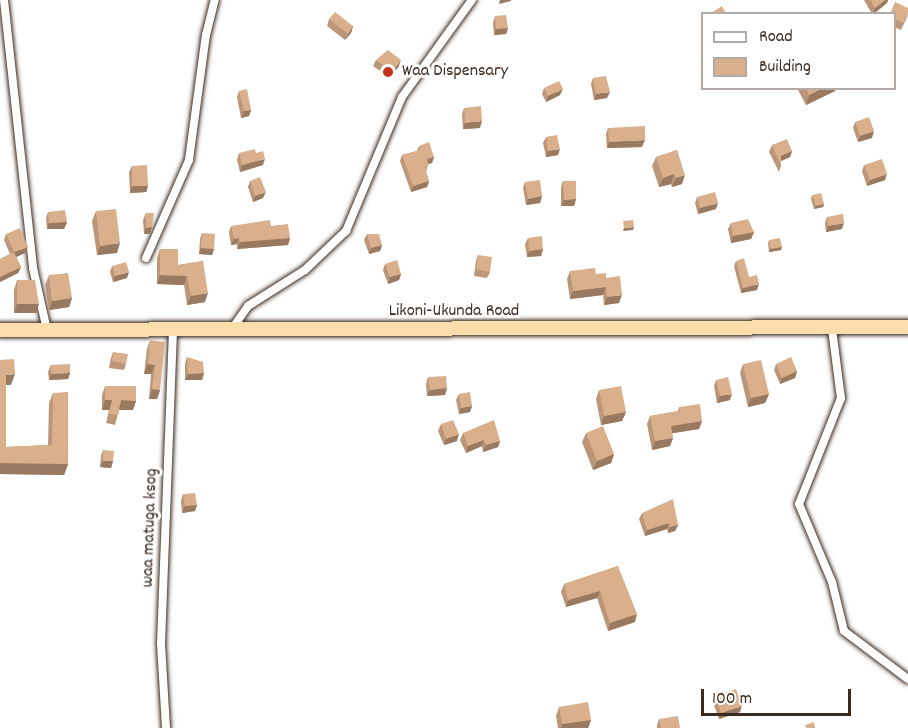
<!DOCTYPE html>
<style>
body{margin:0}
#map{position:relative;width:908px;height:728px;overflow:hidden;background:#fff;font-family:Dekko,sans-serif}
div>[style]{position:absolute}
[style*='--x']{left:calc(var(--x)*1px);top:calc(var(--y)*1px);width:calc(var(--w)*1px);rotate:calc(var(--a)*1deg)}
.roads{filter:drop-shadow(0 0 2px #3b2a1e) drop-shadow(0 0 2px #3b2a1e)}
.street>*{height:8px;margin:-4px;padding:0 4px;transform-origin:4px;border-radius:4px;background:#fff}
.highway>*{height:14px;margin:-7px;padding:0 7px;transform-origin:7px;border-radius:7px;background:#fbddab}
.wall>*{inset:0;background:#bb9678}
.shaded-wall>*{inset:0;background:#997a61}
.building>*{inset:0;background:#daaf8b}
.dots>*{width:16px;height:16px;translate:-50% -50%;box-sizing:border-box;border:3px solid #fff;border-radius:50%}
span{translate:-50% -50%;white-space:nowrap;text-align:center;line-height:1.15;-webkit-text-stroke:6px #fff;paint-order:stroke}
.poi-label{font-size:18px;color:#3b2a1e}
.left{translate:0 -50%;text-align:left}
.street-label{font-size:18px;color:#3b2a1e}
.legend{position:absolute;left:701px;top:12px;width:195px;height:78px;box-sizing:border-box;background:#fff;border:2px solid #b1aaa5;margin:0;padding:8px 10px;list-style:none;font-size:18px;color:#3b2a1e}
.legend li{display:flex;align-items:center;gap:12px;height:30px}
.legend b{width:30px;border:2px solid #b1aaa5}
.scale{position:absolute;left:701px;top:689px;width:150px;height:27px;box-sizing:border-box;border:3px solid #3b2a1e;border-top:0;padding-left:8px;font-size:18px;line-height:21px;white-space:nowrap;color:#3b2a1e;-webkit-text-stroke:4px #fff;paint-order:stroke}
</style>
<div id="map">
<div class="roads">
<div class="street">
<i style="--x:4;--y:0;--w:270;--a:83.8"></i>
<i style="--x:33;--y:268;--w:64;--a:77.3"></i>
<i style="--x:146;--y:258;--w:107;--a:-66.3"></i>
<i style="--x:189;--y:160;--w:126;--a:-82.3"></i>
<i style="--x:206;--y:35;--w:36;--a:-76"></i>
<i style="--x:232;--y:329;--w:28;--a:-55"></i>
<i style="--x:248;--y:306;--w:67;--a:-32.3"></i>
<i style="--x:305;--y:270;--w:57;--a:-43.6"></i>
<i style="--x:346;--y:231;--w:145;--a:-67.3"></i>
<i style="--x:402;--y:97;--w:120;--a:-54.2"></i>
<i style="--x:832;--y:329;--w:70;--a:82.6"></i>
<i style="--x:841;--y:398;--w:114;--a:111.6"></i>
<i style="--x:799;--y:504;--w:85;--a:67.1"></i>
<i style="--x:832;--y:582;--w:50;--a:76.2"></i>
<i style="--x:844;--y:631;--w:80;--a:36.9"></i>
<i style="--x:166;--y:728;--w:85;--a:-93.4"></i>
<i style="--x:161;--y:643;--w:313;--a:-87.8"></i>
</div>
<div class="highway">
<i style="--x:0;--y:330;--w:908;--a:-0.19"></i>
</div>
</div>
<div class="wall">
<i style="clip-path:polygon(864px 0,888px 0,887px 3px,874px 14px,872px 14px)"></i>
<i style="clip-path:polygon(894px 14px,908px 15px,901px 30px,894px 27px)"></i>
<i style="clip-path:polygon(495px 16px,508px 28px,506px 34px,494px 35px,493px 23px)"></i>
<i style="clip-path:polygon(329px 19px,353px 26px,351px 33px,345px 40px,327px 26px)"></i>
<i style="clip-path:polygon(376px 60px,399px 66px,390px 78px,373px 66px)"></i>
<i style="clip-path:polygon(593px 78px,607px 98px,594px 100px,591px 84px)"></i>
<i style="clip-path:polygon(544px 88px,560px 95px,546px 102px,542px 94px)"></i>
<i style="clip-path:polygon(799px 88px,836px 88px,835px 91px,806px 105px,798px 90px)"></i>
<i style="clip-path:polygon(239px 91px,251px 110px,249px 116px,241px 118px,237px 97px)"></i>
<i style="clip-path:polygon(464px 108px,480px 128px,463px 129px,462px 114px)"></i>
<i style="clip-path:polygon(855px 122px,872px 138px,858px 142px,853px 128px)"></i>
<i style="clip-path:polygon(608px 128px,642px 147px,607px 148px,606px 134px)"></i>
<i style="clip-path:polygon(546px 137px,558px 155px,546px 157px,543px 143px)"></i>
<i style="clip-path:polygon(772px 145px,792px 151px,790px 157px,781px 161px,781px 166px,779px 172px,769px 152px)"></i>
<i style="clip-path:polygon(419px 146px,434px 157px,432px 163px,428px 164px,426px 172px,429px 181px,427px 187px,411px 192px,400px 161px,402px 155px,417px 151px)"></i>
<i style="clip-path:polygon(677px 150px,682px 184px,672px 187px,671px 184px,659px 187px,652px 166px,656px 157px)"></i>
<i style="clip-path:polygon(239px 153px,256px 153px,263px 165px,240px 172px,237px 160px)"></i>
<i style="clip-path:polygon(864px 165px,885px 180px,867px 186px,862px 171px)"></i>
<i style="clip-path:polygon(132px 166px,148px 186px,146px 192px,130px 193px,129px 172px)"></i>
<i style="clip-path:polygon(250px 181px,263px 198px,253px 202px,248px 187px)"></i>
<i style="clip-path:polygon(563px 181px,576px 199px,574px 206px,561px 206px,561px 187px)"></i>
<i style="clip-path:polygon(525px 182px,542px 196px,540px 203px,526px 205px,523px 188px)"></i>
<i style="clip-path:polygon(812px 195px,824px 204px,823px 207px,814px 209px,811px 199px)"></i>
<i style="clip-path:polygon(697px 197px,716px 209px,698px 214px,695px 203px)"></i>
<i style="clip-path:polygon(96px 211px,117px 253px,97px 255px,92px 221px)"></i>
<i style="clip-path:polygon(48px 212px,67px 222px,64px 229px,47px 229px,46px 218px)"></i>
<i style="clip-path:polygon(146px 213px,152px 227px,150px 234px,144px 234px,143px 220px)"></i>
<i style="clip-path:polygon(827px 217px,842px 229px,826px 232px,825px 223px)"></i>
<i style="clip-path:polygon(731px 223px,754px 232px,751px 239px,731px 243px,728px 229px)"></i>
<i style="clip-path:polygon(231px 226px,271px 226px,290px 238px,288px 245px,237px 249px,237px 244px,231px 245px,229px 232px)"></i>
<i style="clip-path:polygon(202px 233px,214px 249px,212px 255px,199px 254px,200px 239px)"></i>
<i style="clip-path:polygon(6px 234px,25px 253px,16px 257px,21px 267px,18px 273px,0 282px,0 259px,10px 254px,4px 240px)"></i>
<i style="clip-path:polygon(367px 234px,382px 245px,380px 251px,369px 254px,364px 240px)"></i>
<i style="clip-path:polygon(528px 238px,543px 249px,541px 256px,527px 257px,525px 244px)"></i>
<i style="clip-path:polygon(769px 240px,782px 247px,781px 250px,769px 252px,768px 243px)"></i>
<i style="clip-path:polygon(160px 249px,178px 265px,203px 261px,205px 302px,187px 305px,184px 285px,157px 284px,157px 258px)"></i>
<i style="clip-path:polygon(478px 255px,490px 272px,487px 278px,474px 276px,476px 261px)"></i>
<i style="clip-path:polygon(736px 261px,749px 277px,757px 290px,741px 293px,734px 266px)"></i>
<i style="clip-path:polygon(385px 264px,401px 274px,399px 280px,388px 284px,383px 270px)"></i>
<i style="clip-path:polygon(112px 266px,127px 278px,113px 282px,110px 272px)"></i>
<i style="clip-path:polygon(570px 271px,596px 274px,606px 278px,619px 303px,604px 305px,603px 295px,570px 299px,567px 279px)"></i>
<i style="clip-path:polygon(49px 275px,72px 298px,69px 307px,49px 310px,45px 285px)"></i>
<i style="clip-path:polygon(17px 280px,36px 313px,14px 313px,14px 290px)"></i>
<i style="clip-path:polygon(150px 340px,160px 390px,157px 399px,149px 399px,151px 374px,144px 374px,147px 349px)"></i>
<i style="clip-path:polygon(113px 352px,126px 364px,124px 370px,109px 368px,111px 358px)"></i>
<i style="clip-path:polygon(187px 357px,204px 373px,202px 380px,185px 380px,185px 364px)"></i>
<i style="clip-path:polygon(0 360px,11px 385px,6px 385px,6px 447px,48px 445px,49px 403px,53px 393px,68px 464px,64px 475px,0 474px)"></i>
<i style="clip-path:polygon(743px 364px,769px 394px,765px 403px,748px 407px,740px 373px)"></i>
<i style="clip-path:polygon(776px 364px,797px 371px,795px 378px,780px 384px,774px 370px)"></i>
<i style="clip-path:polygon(51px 365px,70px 373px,68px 379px,49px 380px,48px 372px)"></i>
<i style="clip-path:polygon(428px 377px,447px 388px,445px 395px,427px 396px,426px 384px)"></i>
<i style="clip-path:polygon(716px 380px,730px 400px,717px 403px,714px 386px)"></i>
<i style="clip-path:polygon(105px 386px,136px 401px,133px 410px,119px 410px,115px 425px,106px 423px,109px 410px,102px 410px,102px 395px)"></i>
<i style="clip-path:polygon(599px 390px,626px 412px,622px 421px,601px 425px,596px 399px)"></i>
<i style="clip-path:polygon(459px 394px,472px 406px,470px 412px,459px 414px,456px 400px)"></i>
<i style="clip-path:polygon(679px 407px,702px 421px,699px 429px,672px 433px,673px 438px,670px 446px,652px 450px,647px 424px,650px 416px,678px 411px)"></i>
<i style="clip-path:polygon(441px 424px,457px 441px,444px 445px,438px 431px)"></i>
<i style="clip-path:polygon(463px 433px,500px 441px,498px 447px,483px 452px,482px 446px,466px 453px,460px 440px)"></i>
<i style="clip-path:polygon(586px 433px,614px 454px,611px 463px,593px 470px,582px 442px)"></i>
<i style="clip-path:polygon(103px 450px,113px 461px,111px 468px,100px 467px,101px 456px)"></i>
<i style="clip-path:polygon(183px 494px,197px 505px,195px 511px,182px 513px,181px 501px)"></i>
<i style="clip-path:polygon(642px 513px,678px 525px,675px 531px,668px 533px,667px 529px,645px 536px,639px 519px)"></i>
<i style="clip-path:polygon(618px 566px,635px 622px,608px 631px,597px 598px,566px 607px,561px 592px,564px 584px)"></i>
<i style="clip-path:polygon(715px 696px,740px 712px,719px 719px,713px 702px)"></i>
<i style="clip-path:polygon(559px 707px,591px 720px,588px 728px,558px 728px,556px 716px)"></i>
<i style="clip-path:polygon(659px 719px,680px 728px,657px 728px,657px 725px)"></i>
</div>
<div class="shaded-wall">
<i style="clip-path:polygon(500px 0,511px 0,511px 1px,499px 4px)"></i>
<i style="clip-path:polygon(885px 0,888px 0,887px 3px,873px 14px,875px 8px)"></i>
<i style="clip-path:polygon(353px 26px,351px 33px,345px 40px,348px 34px)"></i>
<i style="clip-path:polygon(508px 28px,506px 34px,494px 35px,496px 29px)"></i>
<i style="clip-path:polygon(401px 60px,399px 66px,390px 78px,392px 72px)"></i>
<i style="clip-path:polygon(823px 88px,836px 88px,835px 91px,806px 105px,809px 95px)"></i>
<i style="clip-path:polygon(563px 89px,560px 95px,546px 102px,548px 96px)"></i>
<i style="clip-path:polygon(610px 92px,607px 98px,594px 100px,596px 94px)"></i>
<i style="clip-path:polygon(251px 110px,249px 116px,241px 118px,244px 111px)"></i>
<i style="clip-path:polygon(482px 121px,480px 128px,463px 129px,465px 123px)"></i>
<i style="clip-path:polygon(874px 131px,872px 138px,858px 142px,860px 136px)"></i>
<i style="clip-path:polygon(645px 140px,642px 147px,607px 148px,609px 142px)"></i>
<i style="clip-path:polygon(560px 149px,558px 155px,546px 157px,548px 151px)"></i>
<i style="clip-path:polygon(792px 151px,790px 157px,779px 162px,781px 156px)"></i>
<i style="clip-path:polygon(434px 157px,432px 163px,425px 165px,427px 159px)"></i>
<i style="clip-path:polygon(265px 159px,263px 165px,240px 172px,242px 165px)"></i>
<i style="clip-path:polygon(674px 174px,671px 184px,659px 187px,663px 178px)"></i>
<i style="clip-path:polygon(887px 174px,885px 180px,867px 186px,870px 180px)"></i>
<i style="clip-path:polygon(685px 175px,682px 184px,672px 187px,676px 178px)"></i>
<i style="clip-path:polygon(429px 181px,427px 187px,411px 192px,413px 186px)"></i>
<i style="clip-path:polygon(132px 186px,148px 186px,146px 192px,130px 193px)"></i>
<i style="clip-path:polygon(266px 192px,263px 198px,253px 202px,255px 196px)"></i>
<i style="clip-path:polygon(542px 196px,540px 203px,526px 205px,528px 199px)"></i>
<i style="clip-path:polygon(576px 199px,574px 206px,561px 206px,564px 200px)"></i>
<i style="clip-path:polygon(718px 203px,716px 209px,698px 214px,700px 208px)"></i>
<i style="clip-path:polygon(824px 204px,823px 207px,814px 209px,816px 206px)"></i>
<i style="clip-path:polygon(67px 222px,64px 229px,47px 229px,49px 223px)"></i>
<i style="clip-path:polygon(844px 223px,842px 229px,826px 232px,828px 226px)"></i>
<i style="clip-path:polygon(152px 227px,150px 234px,144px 234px,146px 228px)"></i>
<i style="clip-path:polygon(634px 227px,633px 230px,623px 231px,624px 228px)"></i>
<i style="clip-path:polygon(754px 232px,751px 239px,731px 243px,733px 236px)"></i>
<i style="clip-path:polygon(239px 238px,237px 244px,231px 245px,234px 239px)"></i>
<i style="clip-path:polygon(290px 238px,288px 245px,237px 249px,240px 242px)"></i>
<i style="clip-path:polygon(120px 243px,117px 253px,97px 255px,100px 246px)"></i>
<i style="clip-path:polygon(382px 245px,380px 251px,369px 254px,371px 248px)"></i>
<i style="clip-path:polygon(28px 247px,25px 253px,12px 259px,14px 252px)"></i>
<i style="clip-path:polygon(782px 247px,781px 250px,769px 252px,770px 249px)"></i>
<i style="clip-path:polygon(201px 248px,214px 249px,212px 255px,199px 254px)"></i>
<i style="clip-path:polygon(543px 249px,541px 256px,527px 257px,529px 251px)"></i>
<i style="clip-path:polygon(21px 267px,18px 273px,0 282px,0 277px)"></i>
<i style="clip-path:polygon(129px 272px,127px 278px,113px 282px,115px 276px)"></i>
<i style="clip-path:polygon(401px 274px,399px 280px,388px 284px,390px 277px)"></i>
<i style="clip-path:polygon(160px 275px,187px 276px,184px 285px,157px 284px)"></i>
<i style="clip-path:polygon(759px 284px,757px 290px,741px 293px,743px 288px)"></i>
<i style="clip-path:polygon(606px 287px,603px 295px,570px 299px,573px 291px)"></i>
<i style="clip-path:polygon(208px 293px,205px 302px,187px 305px,191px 296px)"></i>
<i style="clip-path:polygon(622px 295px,619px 303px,604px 305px,607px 297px)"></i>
<i style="clip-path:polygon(72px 298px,69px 307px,49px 310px,52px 301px)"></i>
<i style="clip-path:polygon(17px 304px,39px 304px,36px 313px,14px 313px)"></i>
<i style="clip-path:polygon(148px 364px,155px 365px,151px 374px,144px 374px)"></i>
<i style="clip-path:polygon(797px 371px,795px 378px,780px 384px,782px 378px)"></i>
<i style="clip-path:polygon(70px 373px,68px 379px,49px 380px,51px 374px)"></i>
<i style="clip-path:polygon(204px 373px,202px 380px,185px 380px,188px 374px)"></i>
<i style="clip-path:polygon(15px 374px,11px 385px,2px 385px,6px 375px)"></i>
<i style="clip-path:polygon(447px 388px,445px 395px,427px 396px,430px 390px)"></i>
<i style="clip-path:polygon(152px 389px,160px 390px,157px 399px,149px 399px)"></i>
<i style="clip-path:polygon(732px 394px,730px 400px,717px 403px,720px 396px)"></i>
<i style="clip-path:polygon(769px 394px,765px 403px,748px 407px,751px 398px)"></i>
<i style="clip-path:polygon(105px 400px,112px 400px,109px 410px,102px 410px)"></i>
<i style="clip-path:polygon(121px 400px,136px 401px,133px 410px,118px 410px)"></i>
<i style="clip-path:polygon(472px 406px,470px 412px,459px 414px,461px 408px)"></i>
<i style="clip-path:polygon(626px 412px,622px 421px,601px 425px,604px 416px)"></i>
<i style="clip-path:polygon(702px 421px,699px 429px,668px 434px,671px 426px)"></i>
<i style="clip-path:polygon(459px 434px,457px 441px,444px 445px,446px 439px)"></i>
<i style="clip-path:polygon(673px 438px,670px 446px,652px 450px,655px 441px)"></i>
<i style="clip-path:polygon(484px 440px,482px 446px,466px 453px,468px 446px)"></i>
<i style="clip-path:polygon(500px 441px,498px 447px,483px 452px,486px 445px)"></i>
<i style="clip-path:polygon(614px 454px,611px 463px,593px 470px,597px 461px)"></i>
<i style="clip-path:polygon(103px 461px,113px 461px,111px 468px,100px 467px)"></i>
<i style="clip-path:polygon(0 463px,68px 464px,64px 475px,0 474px)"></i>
<i style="clip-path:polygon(197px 505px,195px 511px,182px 513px,185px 506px)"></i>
<i style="clip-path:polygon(669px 523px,667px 529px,645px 536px,647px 530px)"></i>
<i style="clip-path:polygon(678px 525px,675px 531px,668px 533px,670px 527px)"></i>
<i style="clip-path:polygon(600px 591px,597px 598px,566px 607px,568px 600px)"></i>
<i style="clip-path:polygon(637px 614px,635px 622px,608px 631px,610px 623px)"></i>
<i style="clip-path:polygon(742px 706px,740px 712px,719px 719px,721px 713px)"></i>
<i style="clip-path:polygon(591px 720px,588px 728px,561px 728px,562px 724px)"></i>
</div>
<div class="building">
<i style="clip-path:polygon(870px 0,885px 0,875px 8px)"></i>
<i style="clip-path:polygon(895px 2px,908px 8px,908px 13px,903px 23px,894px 19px,894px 14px,890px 14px)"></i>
<i style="clip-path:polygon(722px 6px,726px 14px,711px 14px,711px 13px)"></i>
<i style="clip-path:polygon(335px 12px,353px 26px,348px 34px,329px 19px)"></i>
<i style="clip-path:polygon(506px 15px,508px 28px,496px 29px,495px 16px)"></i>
<i style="clip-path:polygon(388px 50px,401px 60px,392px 72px,376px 60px)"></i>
<i style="clip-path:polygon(606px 76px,610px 92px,596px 94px,593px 78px)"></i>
<i style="clip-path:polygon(559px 81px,563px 89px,548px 96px,544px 88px)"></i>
<i style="clip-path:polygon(806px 88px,823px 88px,809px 95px)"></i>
<i style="clip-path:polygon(247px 89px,251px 110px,244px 111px,239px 91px)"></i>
<i style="clip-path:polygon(481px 106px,482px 121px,465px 123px,464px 108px)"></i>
<i style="clip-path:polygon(869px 117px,874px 131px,860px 136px,855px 122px)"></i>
<i style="clip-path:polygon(645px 126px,645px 140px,609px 142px,608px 128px)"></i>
<i style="clip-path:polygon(557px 135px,560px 149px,548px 151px,546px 137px)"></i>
<i style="clip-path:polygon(787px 139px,792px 151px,781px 156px,781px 166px,772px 145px)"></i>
<i style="clip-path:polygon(429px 142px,434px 157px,427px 159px,429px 165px,425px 167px,429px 181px,413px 186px,402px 155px,420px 150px,419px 146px)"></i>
<i style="clip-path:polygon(255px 149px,256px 153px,263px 151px,265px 159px,242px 165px,239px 153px)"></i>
<i style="clip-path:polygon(677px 150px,685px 175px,676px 178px,674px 174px,663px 178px,656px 157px)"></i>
<i style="clip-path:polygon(882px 159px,887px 174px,870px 180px,864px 165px)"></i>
<i style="clip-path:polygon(147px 165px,148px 186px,132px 186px,132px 166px)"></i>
<i style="clip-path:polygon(260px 177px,266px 192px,255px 196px,250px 181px)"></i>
<i style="clip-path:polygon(540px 180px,542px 196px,528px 199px,525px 182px)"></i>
<i style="clip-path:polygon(563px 181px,576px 181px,576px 199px,564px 200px)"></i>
<i style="clip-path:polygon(715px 192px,718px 203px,700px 208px,697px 197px)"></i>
<i style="clip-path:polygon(821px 193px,824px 204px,816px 206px,812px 195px)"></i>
<i style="clip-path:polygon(116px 209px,120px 243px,100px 246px,96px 211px)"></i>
<i style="clip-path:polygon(65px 210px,67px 222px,49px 223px,48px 212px)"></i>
<i style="clip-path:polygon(146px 213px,154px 213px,152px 227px,146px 228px)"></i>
<i style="clip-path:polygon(843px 214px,844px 223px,828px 226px,827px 217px)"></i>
<i style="clip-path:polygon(748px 219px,754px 232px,733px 236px,731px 223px)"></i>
<i style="clip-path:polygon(270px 220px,271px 226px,288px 224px,290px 238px,240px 242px,239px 238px,234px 239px,231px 226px)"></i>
<i style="clip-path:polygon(633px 220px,634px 227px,624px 228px,623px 221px)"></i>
<i style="clip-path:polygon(20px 228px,28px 247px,14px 252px,6px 234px)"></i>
<i style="clip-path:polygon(202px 233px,215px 234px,214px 249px,201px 248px)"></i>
<i style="clip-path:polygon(367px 234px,379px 234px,382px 245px,371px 248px)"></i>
<i style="clip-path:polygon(542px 236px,543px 249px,529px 251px,528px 238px)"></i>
<i style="clip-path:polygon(780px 238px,782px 247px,770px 249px,769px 240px)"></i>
<i style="clip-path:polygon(160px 249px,178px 249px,178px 265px,203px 261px,208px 293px,191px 296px,187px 276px,160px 275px)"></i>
<i style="clip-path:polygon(14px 252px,21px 267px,0 277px,0 259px)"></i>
<i style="clip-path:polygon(478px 255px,492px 257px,490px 272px,476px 269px)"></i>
<i style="clip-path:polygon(744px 258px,749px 277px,757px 275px,759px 284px,743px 288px,736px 261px)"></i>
<i style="clip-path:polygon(397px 260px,401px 274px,390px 277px,385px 264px)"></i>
<i style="clip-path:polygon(126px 262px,129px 272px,115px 276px,112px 266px)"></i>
<i style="clip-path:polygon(595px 268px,596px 274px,606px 273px,606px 278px,620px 276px,622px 295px,607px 297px,606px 287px,573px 291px,570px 271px)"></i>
<i style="clip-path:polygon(68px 273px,72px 298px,52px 301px,49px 275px)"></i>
<i style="clip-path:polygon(17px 280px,35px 280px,39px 304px,17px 304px)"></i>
<i style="clip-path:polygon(150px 340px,165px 342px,160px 390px,152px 389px,155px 365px,148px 364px)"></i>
<i style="clip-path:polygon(113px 352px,128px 354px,126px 364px,112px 361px)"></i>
<i style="clip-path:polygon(187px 357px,203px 362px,204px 373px,188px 374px)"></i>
<i style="clip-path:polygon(791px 357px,797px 371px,782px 378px,776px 364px)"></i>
<i style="clip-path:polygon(14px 359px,15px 374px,6px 375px,6px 447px,52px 445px,53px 393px,68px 392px,68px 464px,0 463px,0 360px)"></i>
<i style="clip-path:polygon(761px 360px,769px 394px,751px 398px,743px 364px)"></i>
<i style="clip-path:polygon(70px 364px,70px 373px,51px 374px,51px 365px)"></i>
<i style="clip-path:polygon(446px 376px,447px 388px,430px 390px,428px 377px)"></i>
<i style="clip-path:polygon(728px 377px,732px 394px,720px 396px,716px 380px)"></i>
<i style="clip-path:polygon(105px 386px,136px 386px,136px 401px,121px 400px,118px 415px,109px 414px,112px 400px,105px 400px)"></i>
<i style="clip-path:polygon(621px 386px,626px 412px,604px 416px,599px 390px)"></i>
<i style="clip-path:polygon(470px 392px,472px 406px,461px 408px,459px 394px)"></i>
<i style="clip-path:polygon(700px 404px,702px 421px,671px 426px,673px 438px,655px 441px,650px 416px,680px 411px,679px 407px)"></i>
<i style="clip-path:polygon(453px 420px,459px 434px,446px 439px,441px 424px)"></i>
<i style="clip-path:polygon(494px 420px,500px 441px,486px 445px,484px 440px,468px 446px,463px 433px)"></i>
<i style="clip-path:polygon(603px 426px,614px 454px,597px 461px,586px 433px)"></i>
<i style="clip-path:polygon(103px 450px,114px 451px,113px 461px,103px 461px)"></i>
<i style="clip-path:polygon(195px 493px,197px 505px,185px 506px,183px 494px)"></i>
<i style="clip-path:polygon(673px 499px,678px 525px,670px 527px,669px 523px,647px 530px,642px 513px)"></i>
<i style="clip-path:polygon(618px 566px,637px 614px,610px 623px,600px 591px,568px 600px,564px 584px)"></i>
<i style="clip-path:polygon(736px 689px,742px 706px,721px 713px,715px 696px)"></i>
<i style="clip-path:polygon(588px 702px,591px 720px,562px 724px,559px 707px)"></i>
<i style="clip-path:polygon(678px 716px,680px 728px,661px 728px,659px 719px)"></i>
<i style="clip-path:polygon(814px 722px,815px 728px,806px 728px,805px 725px)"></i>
</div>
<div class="dots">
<i style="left:388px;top:72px;background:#c8321e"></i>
</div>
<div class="poi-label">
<span class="left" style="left:402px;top:72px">Waa Dispensary</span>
</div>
<div class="street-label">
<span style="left:454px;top:312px">Likoni-Ukunda Road</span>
<span style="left:151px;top:528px;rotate:-88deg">waa matuga ksog</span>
</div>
<ul class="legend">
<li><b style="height:8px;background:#fff"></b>Road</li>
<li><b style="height:16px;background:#daaf8b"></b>Building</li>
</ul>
<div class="scale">100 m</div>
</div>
